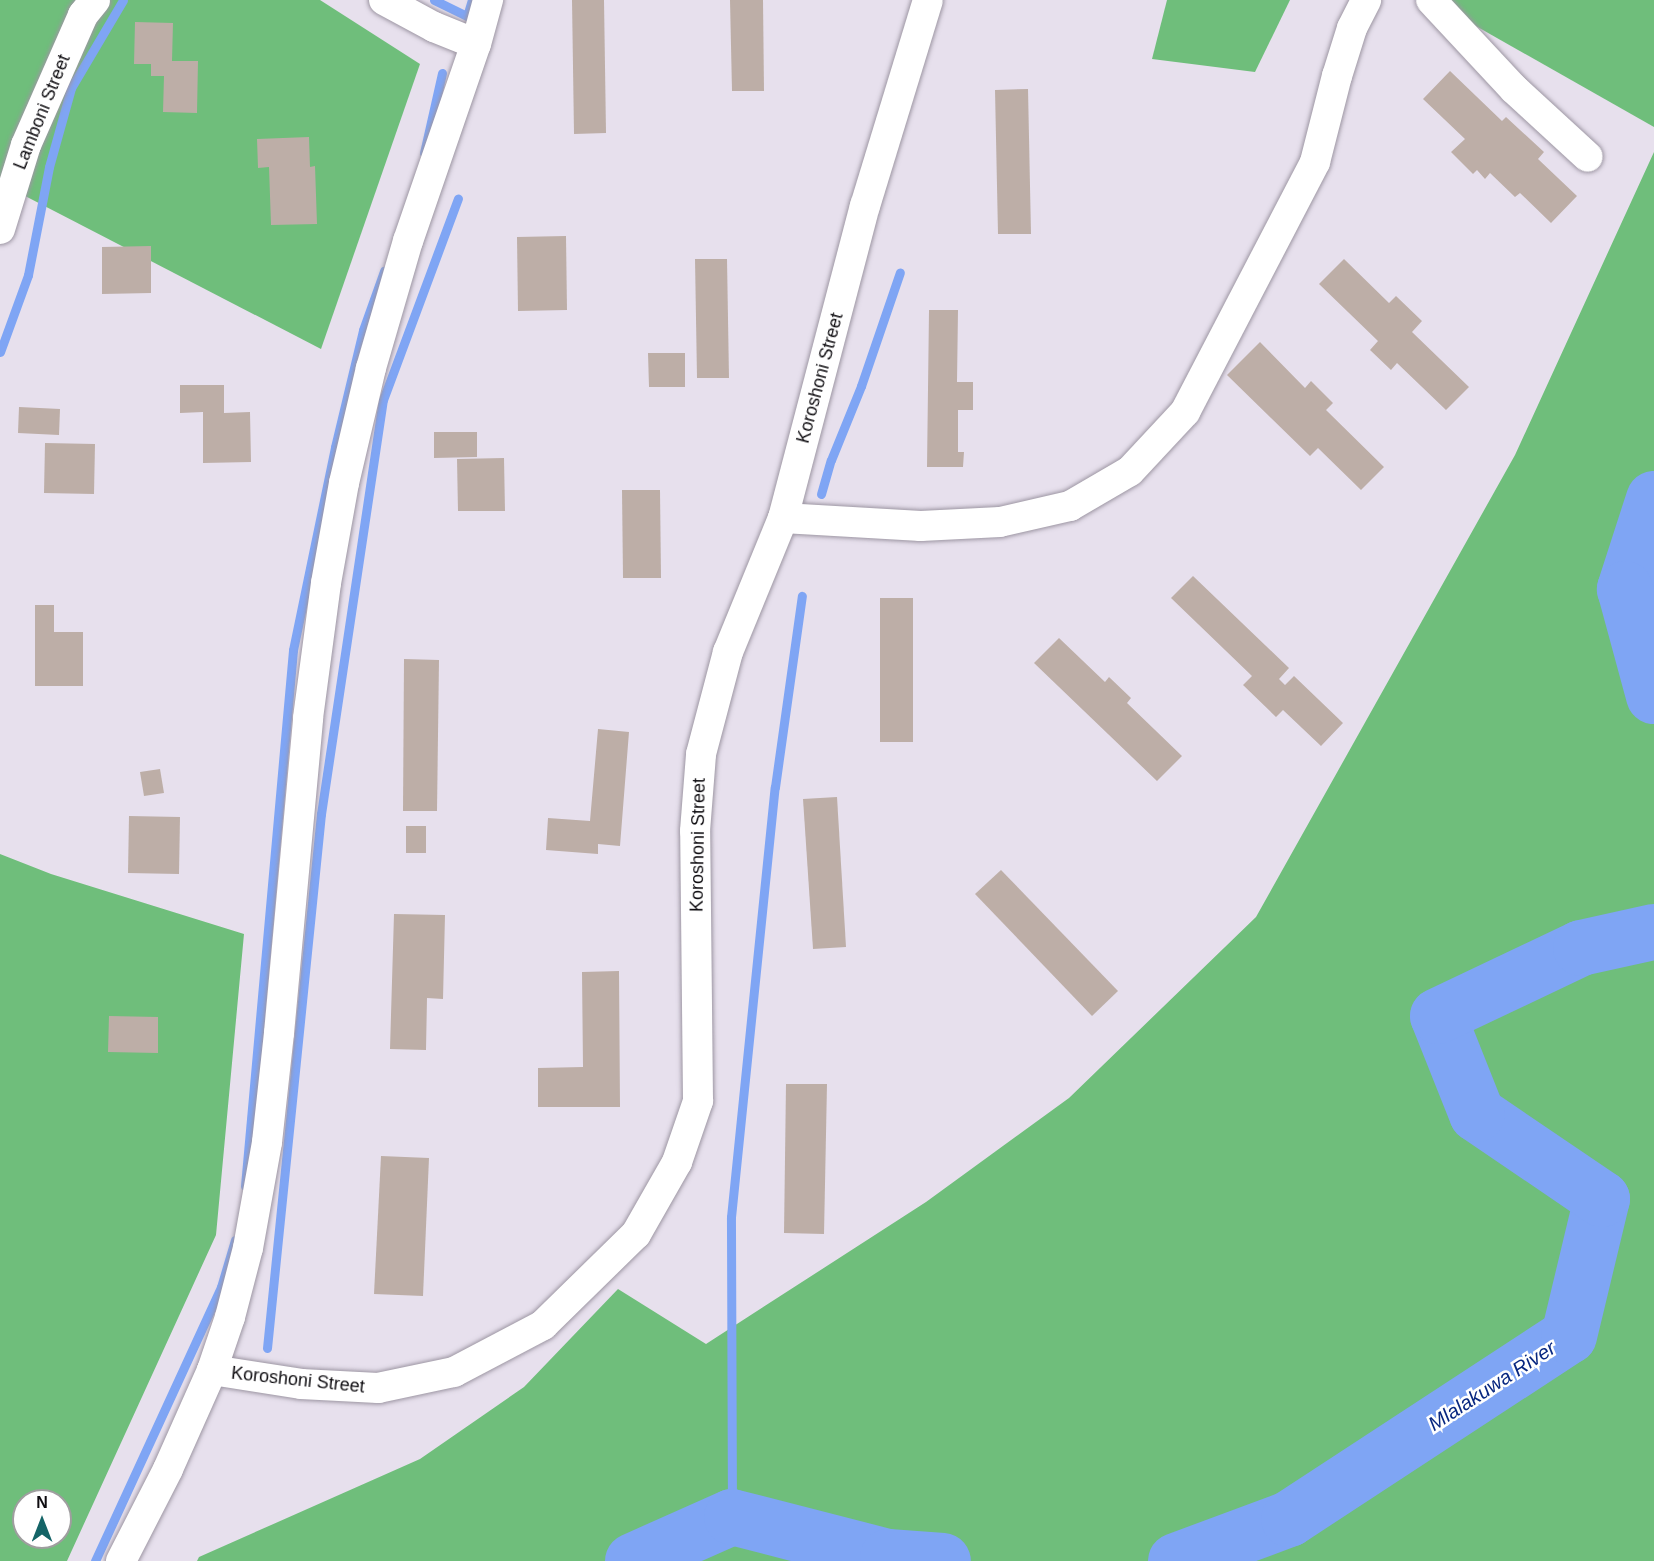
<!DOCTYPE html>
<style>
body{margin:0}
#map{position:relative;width:1654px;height:1561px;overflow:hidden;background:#e7e0ed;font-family:Arial,sans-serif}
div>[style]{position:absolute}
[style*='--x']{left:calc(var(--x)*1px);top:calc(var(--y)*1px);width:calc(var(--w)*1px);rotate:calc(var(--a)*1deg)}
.forest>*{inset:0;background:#6fbe7b}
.stream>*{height:9px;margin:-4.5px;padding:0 4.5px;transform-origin:4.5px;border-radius:4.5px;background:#7fa5f4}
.river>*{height:56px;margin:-28px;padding:0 28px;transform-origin:28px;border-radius:28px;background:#7fa5f4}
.building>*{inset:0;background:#bdaea7}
.roads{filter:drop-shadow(0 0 2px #9d96a3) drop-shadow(0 0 2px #9d96a3)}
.minor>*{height:30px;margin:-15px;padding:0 15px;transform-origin:15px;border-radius:15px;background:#fff}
span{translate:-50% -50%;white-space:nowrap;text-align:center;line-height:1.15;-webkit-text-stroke:5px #fff;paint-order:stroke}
.street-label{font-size:18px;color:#0e0c10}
.water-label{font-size:20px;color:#082780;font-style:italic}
.north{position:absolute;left:12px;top:1489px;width:60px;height:60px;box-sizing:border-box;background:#fff;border:2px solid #9f9e9f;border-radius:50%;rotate:0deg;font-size:16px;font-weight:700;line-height:24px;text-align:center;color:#0e0c10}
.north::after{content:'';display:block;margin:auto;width:21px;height:27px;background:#146467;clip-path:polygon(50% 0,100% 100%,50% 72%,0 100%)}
</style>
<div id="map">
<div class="forest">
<i style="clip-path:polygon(0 0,320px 0,420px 64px,321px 349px,0 183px)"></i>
<i style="clip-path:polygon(1167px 0,1290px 0,1255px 72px,1152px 59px)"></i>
<i style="clip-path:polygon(1430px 0,1654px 0,1654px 127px)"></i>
<i style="clip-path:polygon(1654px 152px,1654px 1561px,197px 1561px,199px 1557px,420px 1459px,524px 1387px,618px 1289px,706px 1344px,926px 1202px,1069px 1098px,1256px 917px,1515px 455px)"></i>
<i style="clip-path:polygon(evenodd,0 854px,51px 874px,244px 934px,216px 1235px,67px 1561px,0 1561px,0 854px,24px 1501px,60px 1501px,60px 1537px,24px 1537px,24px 1501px)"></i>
</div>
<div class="stream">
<i style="--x:434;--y:0;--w:37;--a:26"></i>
<i style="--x:467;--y:16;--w:17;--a:-73"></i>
<i style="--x:424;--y:153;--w:82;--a:-77.3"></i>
<i style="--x:0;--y:352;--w:82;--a:-70"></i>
<i style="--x:28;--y:275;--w:110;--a:-79"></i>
<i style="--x:49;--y:167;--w:82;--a:-74.4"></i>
<i style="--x:71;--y:88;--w:102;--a:-59.4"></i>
<i style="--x:821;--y:494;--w:35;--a:-74"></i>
<i style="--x:831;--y:460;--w:80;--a:-67.9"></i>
<i style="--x:861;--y:386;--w:120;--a:-71.1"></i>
<i style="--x:245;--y:1186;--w:538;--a:-84.88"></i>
<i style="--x:293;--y:650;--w:207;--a:-78.3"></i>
<i style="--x:335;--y:447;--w:120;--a:-76.5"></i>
<i style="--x:363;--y:330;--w:63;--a:-70.4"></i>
<i style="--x:267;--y:1348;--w:537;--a:-84.23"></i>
<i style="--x:321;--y:814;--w:419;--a:-81.5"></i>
<i style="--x:383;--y:400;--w:215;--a:-69.6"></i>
<i style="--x:732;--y:1517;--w:300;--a:-90.2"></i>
<i style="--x:731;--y:1217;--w:432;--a:-84.2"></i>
<i style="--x:775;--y:787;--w:193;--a:-82"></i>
<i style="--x:95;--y:1561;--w:302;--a:-65.3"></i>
<i style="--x:221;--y:1287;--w:49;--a:-73.4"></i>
</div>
<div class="river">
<i style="--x:1654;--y:499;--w:95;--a:107.9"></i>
<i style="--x:1625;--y:589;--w:111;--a:74.8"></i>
<i style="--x:633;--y:1561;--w:108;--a:-24"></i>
<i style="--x:732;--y:1517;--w:161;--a:14.4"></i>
<i style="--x:888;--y:1557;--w:55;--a:4.2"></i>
<i style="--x:1176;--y:1561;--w:121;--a:-20.4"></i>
<i style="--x:1289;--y:1519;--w:334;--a:-33.2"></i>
<i style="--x:1569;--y:1336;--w:141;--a:-76.5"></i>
<i style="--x:1602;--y:1199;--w:151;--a:-145.8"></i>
<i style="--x:1477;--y:1114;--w:105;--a:-111.7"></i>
<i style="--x:1438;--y:1016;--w:158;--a:-25.4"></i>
<i style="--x:1581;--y:948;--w:75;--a:-12.4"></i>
</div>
<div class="building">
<i style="clip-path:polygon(572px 0,604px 0,606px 133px,574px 134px)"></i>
<i style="clip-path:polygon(730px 0,763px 0,764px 91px,732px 91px)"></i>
<i style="clip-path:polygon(135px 22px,173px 23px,172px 61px,198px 61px,197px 113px,163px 112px,164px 76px,151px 76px,151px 64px,134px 64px)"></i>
<i style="clip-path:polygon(1450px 71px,1502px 121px,1506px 117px,1544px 152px,1538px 159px,1577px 196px,1551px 223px,1520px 193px,1515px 197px,1490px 173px,1485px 179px,1477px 170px,1473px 174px,1451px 152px,1465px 139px,1423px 99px)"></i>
<i style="clip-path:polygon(1028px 89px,1031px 234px,998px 234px,995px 90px)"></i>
<i style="clip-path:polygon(309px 137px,310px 167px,315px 166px,317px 224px,271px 225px,269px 167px,258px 168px,257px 139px)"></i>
<i style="clip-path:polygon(566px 236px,567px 310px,518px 311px,517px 237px)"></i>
<i style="clip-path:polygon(151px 246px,151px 293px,102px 294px,102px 247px)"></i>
<i style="clip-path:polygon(695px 259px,727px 259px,729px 378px,697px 378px)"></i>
<i style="clip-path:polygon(1344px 259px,1389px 303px,1396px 296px,1422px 321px,1412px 332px,1469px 387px,1446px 410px,1397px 363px,1391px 370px,1370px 350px,1378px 341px,1319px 284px)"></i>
<i style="clip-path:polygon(929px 310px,958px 310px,957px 382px,973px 382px,973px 410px,958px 410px,958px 452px,964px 452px,963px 467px,927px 467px)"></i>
<i style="clip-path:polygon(1260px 342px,1305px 388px,1311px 381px,1333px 403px,1326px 410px,1384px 467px,1361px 490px,1318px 448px,1310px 456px,1227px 375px)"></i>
<i style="clip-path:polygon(648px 353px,685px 353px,685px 387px,649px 387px)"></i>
<i style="clip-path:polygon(180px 385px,224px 385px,224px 413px,250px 412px,251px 462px,203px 463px,203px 412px,180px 413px)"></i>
<i style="clip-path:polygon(19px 407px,60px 409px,59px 435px,18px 433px)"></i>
<i style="clip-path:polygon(434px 432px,477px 432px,477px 457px,434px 458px)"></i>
<i style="clip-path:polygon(45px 443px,95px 444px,94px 494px,44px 493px)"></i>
<i style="clip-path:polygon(504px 458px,505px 511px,458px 511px,457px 459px)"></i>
<i style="clip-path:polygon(622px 490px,660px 490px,661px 578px,623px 578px)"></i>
<i style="clip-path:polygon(1193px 576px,1289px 668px,1279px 679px,1285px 685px,1294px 676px,1343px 723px,1321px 746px,1283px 710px,1276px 717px,1243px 685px,1252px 676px,1171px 598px)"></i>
<i style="clip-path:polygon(880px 598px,913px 598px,913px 742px,880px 742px)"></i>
<i style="clip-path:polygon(35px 605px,54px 605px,54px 632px,83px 632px,83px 686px,35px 686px)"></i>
<i style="clip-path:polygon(1059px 638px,1105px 682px,1109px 677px,1131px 698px,1127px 703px,1182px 756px,1157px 781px,1034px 663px)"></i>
<i style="clip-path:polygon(404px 659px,439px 660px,437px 811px,403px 811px)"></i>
<i style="clip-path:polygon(598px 729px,629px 732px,620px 846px,598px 844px,598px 854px,546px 850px,548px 818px,590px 821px)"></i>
<i style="clip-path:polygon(160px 769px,164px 793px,144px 796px,140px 772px)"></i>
<i style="clip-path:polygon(837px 797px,846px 947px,813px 949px,803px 799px)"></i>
<i style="clip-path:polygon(129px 816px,180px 817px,179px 874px,128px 873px)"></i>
<i style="clip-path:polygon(406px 826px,426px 826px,426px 853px,406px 853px)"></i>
<i style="clip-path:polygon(1001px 870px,1118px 991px,1092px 1016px,975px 894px)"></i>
<i style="clip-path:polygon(394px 914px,445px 915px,443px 999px,427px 998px,426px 1050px,390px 1049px)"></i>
<i style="clip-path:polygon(619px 971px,620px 1107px,538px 1107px,538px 1068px,583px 1067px,582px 972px)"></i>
<i style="clip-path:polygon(109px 1016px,158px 1017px,158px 1053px,108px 1052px)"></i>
<i style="clip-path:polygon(786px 1084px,827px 1084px,824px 1234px,784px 1233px)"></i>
<i style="clip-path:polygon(381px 1156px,429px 1158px,423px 1296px,374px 1294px)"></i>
</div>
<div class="roads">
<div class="minor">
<i style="--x:384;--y:0;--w:57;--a:28.4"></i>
<i style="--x:434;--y:27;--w:45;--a:22"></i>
<i style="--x:1431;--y:0;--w:122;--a:47"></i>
<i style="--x:1514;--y:89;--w:100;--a:42.6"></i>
<i style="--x:0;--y:229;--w:88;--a:-72.8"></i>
<i style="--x:26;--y:145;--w:142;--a:-66.3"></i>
<i style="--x:83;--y:15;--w:19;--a:-51"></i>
<i style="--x:783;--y:518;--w:138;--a:3.3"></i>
<i style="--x:921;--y:526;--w:79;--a:-2.9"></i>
<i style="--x:1000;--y:522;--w:72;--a:-12.9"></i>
<i style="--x:1070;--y:506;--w:69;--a:-30.3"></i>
<i style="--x:1130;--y:471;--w:81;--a:-47"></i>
<i style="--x:1185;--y:412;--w:282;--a:-62.5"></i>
<i style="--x:1315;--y:162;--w:89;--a:-75.7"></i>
<i style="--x:1337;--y:76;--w:50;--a:-72.6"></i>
<i style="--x:1352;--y:28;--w:31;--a:-63"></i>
<i style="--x:212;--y:1370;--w:90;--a:8.9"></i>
<i style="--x:301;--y:1384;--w:77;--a:3"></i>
<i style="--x:378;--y:1388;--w:78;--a:-11.9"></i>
<i style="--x:454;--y:1372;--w:101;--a:-27.8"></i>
<i style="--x:543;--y:1325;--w:130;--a:-44.4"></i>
<i style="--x:636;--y:1234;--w:83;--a:-60.3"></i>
<i style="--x:677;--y:1162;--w:65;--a:-71"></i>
<i style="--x:698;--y:1101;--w:270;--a:-90.6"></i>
<i style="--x:695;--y:831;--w:77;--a:-85.5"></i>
<i style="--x:701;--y:754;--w:106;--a:-75.2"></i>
<i style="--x:728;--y:652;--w:145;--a:-67.7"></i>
<i style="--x:783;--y:518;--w:323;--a:-75.3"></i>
<i style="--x:865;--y:206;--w:215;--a:-73"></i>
<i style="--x:121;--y:1561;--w:103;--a:-62.9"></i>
<i style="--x:168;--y:1469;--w:108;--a:-66"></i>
<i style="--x:212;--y:1370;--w:56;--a:-71.2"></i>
<i style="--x:230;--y:1317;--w:71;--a:-75.4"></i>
<i style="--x:248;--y:1248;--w:108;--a:-79.8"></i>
<i style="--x:267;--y:1142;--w:110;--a:-83.7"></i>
<i style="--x:279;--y:1033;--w:316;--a:-84.7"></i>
<i style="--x:308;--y:718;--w:136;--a:-82.4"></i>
<i style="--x:326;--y:583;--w:102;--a:-79.8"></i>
<i style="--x:344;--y:483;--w:118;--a:-76.8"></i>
<i style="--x:371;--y:368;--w:132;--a:-73.8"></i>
<i style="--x:408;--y:241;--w:208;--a:-71"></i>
<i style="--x:476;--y:44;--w:46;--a:-74.7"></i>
</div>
</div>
<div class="street-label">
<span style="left:42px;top:112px;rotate:-68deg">Lamboni Street</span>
<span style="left:820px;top:378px;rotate:-75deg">Koroshoni Street</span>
<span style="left:698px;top:845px;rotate:-89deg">Koroshoni Street</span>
<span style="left:298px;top:1380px;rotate:6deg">Koroshoni Street</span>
</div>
<div class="water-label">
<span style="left:1492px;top:1386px;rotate:-33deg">Mlalakuwa River</span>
</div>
<div class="north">N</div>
</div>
